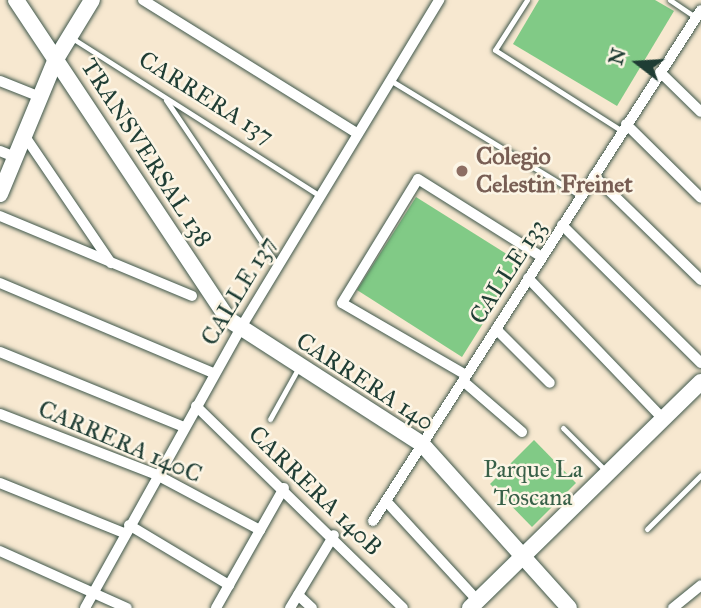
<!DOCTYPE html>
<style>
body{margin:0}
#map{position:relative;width:701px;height:608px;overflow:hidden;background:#f7e8d0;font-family:"IM FELL Great Primer",serif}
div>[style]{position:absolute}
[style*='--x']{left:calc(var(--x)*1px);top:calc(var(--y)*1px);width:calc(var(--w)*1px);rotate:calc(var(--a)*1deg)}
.green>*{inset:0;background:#81ca86}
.roads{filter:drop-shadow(0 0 2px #3f574b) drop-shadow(0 0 2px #3f574b)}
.lane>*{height:5px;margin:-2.5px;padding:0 2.5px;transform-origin:2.5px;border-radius:2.5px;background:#fff}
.street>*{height:10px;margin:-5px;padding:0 5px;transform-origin:5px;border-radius:5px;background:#fff}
.secondary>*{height:16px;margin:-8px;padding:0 8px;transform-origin:8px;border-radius:8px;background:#fff}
.dots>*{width:19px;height:19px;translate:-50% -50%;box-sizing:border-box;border:4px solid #fcf5e5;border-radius:50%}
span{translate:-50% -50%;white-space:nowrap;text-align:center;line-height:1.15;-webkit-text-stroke:5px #fcf5e5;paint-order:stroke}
.street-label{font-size:24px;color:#1f3d34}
.education-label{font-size:24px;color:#785e54;font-weight:700}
.left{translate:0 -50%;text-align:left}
.park-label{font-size:24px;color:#386048}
.north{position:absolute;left:603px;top:28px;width:70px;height:70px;-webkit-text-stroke:5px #fcf5e5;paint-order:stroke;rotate:287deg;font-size:19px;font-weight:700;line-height:28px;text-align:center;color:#1f3d34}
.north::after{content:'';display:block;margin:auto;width:24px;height:32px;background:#1f3d34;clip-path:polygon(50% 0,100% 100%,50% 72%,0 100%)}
</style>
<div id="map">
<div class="green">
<i style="clip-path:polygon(539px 0,655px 0,674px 11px,617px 106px,513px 44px)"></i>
<i style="clip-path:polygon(416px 197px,521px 263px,462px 357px,357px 290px)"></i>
<i style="clip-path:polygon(534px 440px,576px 483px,532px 527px,490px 484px)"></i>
</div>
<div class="roads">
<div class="lane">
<i style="--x:527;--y:0;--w:59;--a:122.6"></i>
<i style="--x:495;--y:50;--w:151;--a:32.5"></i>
<i style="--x:670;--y:0;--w:30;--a:34"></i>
<i style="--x:72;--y:38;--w:294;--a:32.5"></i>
<i style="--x:390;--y:80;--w:223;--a:31.3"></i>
<i style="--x:166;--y:100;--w:200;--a:56"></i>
<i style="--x:270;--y:419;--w:60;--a:-60.9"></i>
<i style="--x:563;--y:428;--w:59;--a:45"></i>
<i style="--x:647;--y:529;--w:76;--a:-45"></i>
</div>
<div class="street">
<i style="--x:143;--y:0;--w:253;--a:31.9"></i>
<i style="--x:660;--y:72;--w:57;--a:44.3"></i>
<i style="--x:0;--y:81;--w:43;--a:21.8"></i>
<i style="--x:626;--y:124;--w:105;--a:44.6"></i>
<i style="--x:24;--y:135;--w:155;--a:55.8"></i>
<i style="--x:0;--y:151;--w:16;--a:22"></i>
<i style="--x:594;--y:176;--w:149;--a:44.2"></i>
<i style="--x:0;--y:216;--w:208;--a:22.6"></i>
<i style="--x:562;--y:225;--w:196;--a:44.8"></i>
<i style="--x:528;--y:278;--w:195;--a:46.2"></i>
<i style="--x:0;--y:283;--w:233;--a:22.9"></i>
<i style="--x:496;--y:329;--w:76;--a:45"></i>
<i style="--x:0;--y:352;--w:199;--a:22.2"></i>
<i style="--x:466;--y:375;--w:143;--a:-149.9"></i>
<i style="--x:342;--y:303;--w:145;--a:-58.5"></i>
<i style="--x:418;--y:179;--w:146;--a:32.2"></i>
<i style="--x:463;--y:381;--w:78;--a:40.8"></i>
<i style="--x:196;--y:406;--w:289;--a:44.3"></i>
<i style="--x:0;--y:414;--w:168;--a:21.2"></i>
<i style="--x:157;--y:475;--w:117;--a:28.1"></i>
<i style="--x:0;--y:483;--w:134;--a:22"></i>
<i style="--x:386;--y:501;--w:134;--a:47.4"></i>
<i style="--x:373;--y:521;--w:607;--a:-57.3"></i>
<i style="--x:129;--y:525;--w:117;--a:31"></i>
<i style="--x:0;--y:551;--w:139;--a:24.2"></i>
<i style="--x:298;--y:595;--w:19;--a:43"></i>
<i style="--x:85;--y:608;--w:319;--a:-60.9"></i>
<i style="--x:240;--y:329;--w:385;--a:-58.8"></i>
<i style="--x:216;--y:608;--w:138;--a:-60.5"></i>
<i style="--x:290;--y:608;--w:85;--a:-58.9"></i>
<i style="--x:673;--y:608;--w:36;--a:-39"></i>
</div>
<div class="secondary">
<i style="--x:16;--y:0;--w:383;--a:56.4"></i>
<i style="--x:228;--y:319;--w:231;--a:32.8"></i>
<i style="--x:422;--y:444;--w:220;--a:48.1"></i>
<i style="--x:0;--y:194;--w:146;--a:-67.5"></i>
<i style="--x:56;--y:59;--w:69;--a:-58.6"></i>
<i style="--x:470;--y:608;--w:323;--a:-44.4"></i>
</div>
</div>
<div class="dots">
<i style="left:462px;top:171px;background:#8d6e63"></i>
</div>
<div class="street-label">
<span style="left:206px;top:98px;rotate:32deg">CARRERA 137</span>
<span style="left:146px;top:153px;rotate:57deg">TRANSVERSAL 138</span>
<span style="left:508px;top:272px;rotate:-57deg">CALLE 133</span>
<span style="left:239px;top:291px;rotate:-59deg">CALLE 137</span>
<span style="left:365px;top:382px;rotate:33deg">CARRERA 140</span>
<span style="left:120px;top:442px;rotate:23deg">CARRERA 140C</span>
<span style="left:315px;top:491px;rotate:44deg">CARRERA 140B</span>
</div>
<div class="education-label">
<span class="left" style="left:476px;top:171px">Colegio<br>Celestin Freinet</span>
</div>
<div class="park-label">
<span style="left:533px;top:484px">Parque La<br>Toscana</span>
</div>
<div class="north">N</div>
</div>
